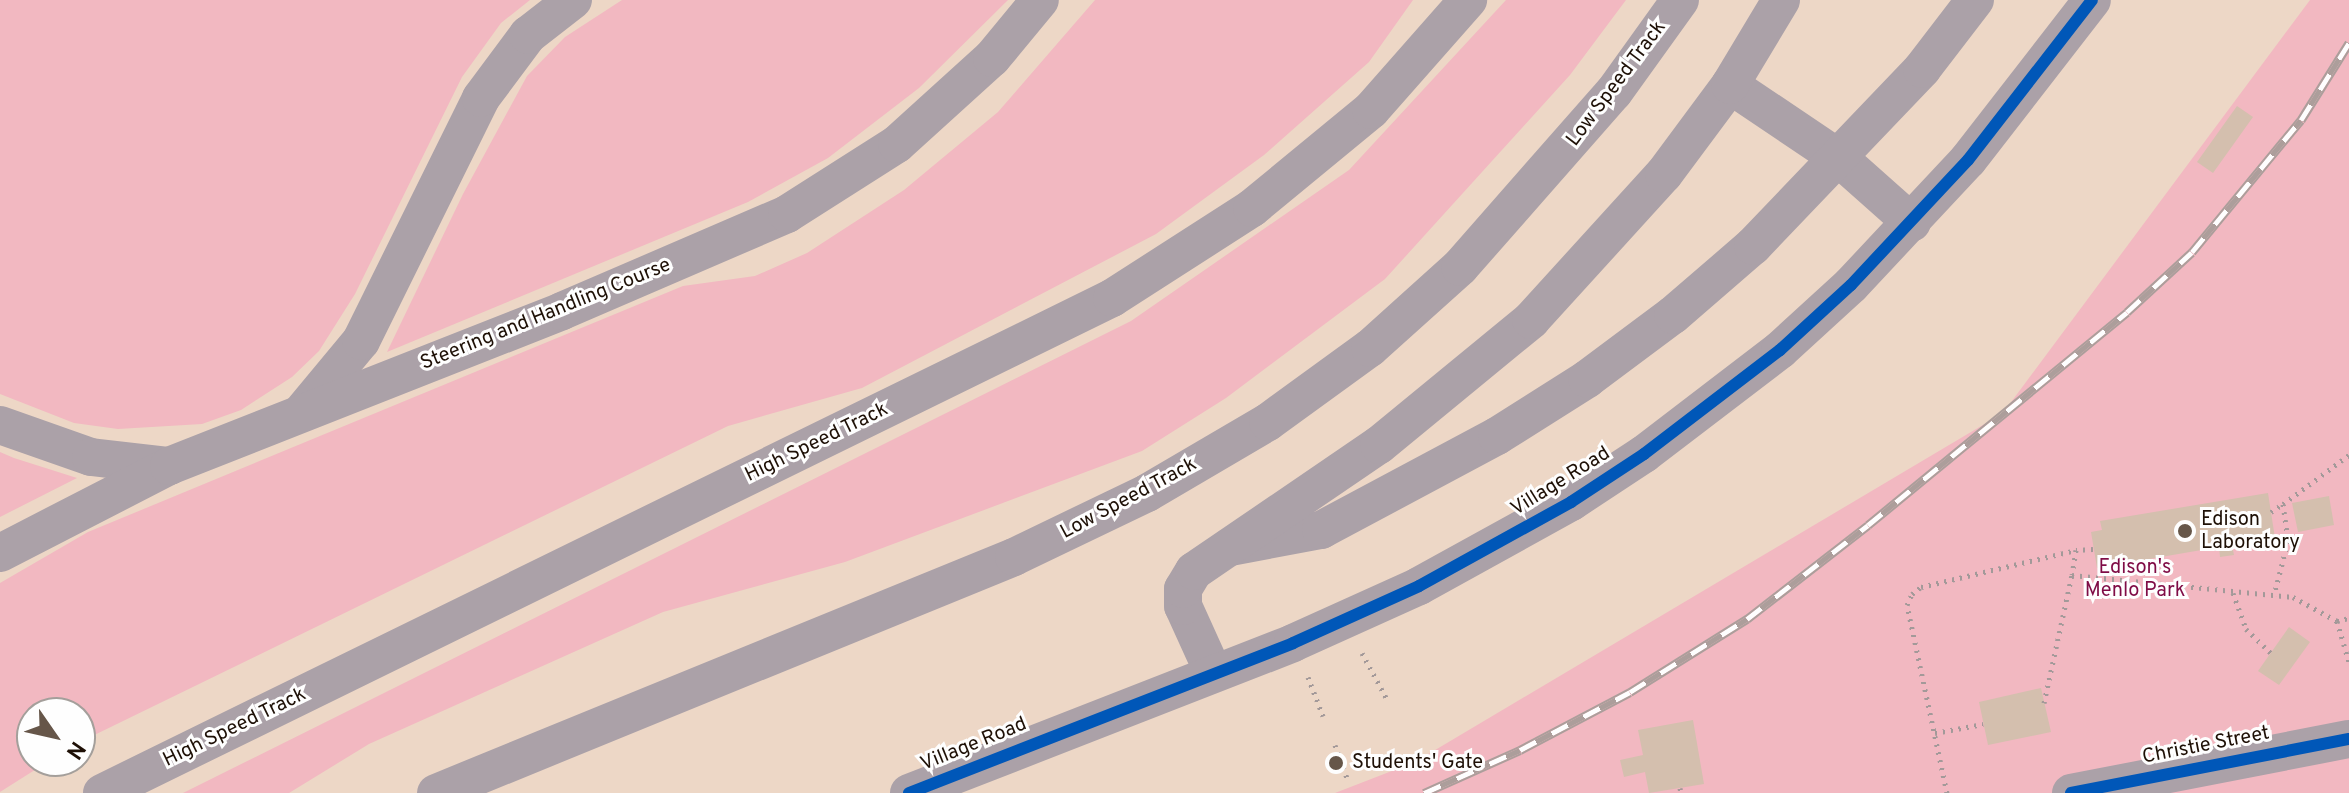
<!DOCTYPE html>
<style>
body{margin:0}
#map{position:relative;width:2349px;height:793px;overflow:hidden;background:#edd7c6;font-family:Overpass,sans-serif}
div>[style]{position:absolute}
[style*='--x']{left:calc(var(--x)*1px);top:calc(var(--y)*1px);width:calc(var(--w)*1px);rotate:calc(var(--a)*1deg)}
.green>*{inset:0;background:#f2b8c1}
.building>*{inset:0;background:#d4bfae}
.path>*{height:5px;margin-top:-2.5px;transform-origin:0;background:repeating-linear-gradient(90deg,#a39999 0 2px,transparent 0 8px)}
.minor>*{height:38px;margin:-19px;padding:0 19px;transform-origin:19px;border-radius:19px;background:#aba1a8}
.rail>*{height:9px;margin-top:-4.5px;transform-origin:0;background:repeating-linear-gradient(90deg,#fefefe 0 18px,#ac9e9b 0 36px);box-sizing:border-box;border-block:2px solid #ac9e9b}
.cycleway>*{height:12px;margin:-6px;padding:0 6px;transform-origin:6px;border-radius:6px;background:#0057b8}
.dots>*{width:22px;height:22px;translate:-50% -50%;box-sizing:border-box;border:4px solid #fefefe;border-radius:50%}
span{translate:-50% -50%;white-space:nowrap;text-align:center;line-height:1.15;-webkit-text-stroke:6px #fefefe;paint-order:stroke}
.street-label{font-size:20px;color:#1e1006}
.poi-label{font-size:20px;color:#1e1006}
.left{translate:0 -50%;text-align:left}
.park-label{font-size:20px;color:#7f0c46}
.north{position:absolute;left:16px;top:697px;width:80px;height:80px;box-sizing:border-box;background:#fefefe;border:2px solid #a49f9b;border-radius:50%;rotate:124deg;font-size:22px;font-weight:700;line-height:32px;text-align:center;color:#1e1006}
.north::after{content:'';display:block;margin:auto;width:28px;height:36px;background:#665649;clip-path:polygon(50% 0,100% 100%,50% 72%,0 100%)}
</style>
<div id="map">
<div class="green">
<i style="clip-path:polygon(0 0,530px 0,501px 23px,462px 77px,355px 294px,319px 351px,292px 377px,241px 410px,202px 424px,118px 429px,74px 423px,0 394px)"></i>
<i style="clip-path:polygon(622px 0,1008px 0,919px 88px,828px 158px,748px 202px,387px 352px,463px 194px,527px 76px,565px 37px)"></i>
<i style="clip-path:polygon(1095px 0,1413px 0,1369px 62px,1264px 155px,1156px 234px,862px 388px,728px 426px,80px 742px,80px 713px,32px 713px,32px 761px,49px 761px,0 792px,0 583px,88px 532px,683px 286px,755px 276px,807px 253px,904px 190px,998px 112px)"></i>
<i style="clip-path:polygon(1506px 0,1626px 0,1570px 75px,1385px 279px,1226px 398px,1142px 451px,845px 562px,663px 612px,369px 744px,289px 793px,183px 793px,1131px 321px,1349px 170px)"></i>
<i style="clip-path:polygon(2310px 0,2349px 0,2349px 793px,1335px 793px,1415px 762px,2003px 413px)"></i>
<i style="clip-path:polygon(0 452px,14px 458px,77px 478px,0 517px)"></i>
</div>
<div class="building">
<i style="clip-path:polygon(2237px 106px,2253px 117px,2213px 173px,2197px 162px)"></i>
<i style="clip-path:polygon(2268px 493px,2275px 538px,2232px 545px,2234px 555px,2220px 557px,2219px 547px,2097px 568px,2091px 532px,2102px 530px,2100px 521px)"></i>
<i style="clip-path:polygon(2329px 496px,2334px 525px,2298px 532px,2292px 503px)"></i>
<i style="clip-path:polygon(2289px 627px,2310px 642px,2279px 685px,2258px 671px)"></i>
<i style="clip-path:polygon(2041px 688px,2051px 732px,1988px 745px,1979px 702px)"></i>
<i style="clip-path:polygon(1693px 720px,1704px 784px,1649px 793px,1645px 772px,1624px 777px,1620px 760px,1643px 755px,1638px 730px)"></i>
</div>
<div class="path">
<i style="--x:2283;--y:504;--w:82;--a:-36.6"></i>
<i style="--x:2271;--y:512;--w:14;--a:-34"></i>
<i style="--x:2283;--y:504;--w:37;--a:82"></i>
<i style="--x:2288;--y:541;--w:56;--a:104.5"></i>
<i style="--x:2093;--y:549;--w:17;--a:177"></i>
<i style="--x:2076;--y:550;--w:25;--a:99"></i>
<i style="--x:2072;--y:575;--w:222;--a:5.7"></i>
<i style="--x:2293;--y:597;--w:50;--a:28.6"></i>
<i style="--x:2337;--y:621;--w:43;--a:73.7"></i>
<i style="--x:2233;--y:593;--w:38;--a:70"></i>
<i style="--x:2246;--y:629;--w:35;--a:44"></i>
<i style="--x:2337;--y:621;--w:12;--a:-14"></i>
<i style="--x:1362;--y:653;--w:55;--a:61.6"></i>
<i style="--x:1308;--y:677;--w:42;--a:69"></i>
<i style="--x:2044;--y:703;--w:131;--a:-77.7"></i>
<i style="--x:1935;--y:733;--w:49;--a:-10.6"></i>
<i style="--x:1335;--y:745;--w:35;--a:70"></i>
<i style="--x:1680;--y:788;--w:5;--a:79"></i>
<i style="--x:1947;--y:793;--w:192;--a:-102"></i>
<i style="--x:1907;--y:605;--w:12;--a:-66"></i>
<i style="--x:1912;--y:594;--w:11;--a:-38"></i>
<i style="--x:1921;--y:587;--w:159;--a:-13.4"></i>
</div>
<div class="minor">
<i style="--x:1730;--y:85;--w:133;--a:33.9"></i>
<i style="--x:1840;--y:159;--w:96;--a:41.6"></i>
<i style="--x:302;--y:412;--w:92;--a:-50.3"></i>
<i style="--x:361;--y:341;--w:271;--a:-63.7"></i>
<i style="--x:481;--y:98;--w:79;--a:-53.3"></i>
<i style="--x:528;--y:35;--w:57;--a:-37.9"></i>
<i style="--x:0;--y:425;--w:96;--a:19.4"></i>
<i style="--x:91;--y:457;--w:79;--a:6.6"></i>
<i style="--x:1230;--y:547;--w:93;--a:-10.6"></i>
<i style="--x:1321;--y:530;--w:200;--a:-28.1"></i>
<i style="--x:1497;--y:436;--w:107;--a:-32.3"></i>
<i style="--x:1587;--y:379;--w:107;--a:-36.7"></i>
<i style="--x:1673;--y:315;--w:106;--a:-40.8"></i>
<i style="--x:1753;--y:246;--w:245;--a:-46.3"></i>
<i style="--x:1922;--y:69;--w:87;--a:-52.5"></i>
<i style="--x:0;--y:553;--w:190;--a:-27.2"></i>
<i style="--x:169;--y:466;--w:422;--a:-21.5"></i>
<i style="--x:562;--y:311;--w:245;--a:-23.3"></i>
<i style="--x:787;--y:214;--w:130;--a:-32.5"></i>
<i style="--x:897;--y:144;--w:128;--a:-42.2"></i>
<i style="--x:992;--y:58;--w:75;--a:-50.4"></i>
<i style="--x:1213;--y:672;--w:72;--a:-114.4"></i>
<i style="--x:1183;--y:606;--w:17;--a:-90"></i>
<i style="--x:1183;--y:589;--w:21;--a:-59"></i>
<i style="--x:1194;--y:571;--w:224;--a:-34.3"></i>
<i style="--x:1379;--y:445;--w:197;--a:-39.4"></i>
<i style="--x:1531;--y:320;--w:197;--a:-47.7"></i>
<i style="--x:1664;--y:174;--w:111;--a:-53.4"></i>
<i style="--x:1730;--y:85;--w:99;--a:-59"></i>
<i style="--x:102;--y:793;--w:1125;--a:-26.11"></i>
<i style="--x:1112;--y:298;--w:166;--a:-32.7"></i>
<i style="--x:1252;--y:208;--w:154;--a:-39.5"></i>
<i style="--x:1371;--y:110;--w:147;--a:-48.6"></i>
<i style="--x:436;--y:793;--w:624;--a:-22.21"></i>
<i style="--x:1014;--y:557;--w:148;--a:-25.7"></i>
<i style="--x:1147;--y:493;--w:140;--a:-30.4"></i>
<i style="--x:1268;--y:422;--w:126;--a:-36"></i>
<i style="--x:1370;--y:348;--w:121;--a:-42"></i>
<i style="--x:1460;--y:267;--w:233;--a:-48.7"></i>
<i style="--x:1614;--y:92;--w:113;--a:-54.3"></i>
<i style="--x:909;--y:793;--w:412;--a:-21.3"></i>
<i style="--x:1293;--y:643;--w:138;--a:-24.3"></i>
<i style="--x:1419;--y:586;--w:174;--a:-28.9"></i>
<i style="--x:1571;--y:502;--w:87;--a:-33.3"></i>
<i style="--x:1644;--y:454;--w:171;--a:-37.4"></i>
<i style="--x:1780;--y:350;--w:96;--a:-42.5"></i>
<i style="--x:1851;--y:285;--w:171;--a:-46.9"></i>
<i style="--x:1968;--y:160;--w:202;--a:-52.2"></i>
<i style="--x:2071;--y:793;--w:283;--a:-11"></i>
</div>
<div class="rail">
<i style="--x:1424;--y:793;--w:105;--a:-24.1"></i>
<i style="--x:1520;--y:750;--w:124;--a:-27.8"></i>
<i style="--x:1630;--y:692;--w:138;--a:-32"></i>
<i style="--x:1747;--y:619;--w:153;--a:-37.8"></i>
<i style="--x:1868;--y:525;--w:335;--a:-39.4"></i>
<i style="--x:2127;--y:312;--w:88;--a:-42.7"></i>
<i style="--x:2192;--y:252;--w:171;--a:-50.5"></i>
<i style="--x:2301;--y:120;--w:91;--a:-58.1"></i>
</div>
<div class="cycleway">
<i style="--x:909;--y:793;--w:412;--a:-21.3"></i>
<i style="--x:1293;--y:643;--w:138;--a:-24.3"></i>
<i style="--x:1419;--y:586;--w:174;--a:-28.9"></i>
<i style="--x:1571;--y:502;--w:87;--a:-33.3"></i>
<i style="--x:1644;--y:454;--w:171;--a:-37.4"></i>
<i style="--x:1780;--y:350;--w:96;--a:-42.5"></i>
<i style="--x:1851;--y:285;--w:171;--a:-46.9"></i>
<i style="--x:1968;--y:160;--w:202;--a:-52.2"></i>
<i style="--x:2071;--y:793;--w:283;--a:-11"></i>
</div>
<div class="dots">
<i style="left:2185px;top:531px;background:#665649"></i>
<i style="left:1336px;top:763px;background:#665649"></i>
</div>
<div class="street-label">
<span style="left:1617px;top:84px;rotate:-53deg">Low Speed Track</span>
<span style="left:546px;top:315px;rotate:-22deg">Steering and Handling Course</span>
<span style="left:817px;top:443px;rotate:-26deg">High Speed Track</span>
<span style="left:1561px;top:482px;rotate:-32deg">Village Road</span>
<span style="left:1129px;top:499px;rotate:-28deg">Low Speed Track</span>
<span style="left:235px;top:728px;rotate:-26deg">High Speed Track</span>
<span style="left:974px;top:745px;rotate:-22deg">Village Road</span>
<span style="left:2206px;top:746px;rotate:-11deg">Christie Street</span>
</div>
<div class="poi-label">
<span class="left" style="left:2201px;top:532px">Edison<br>Laboratory</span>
<span class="left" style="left:1352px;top:763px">Students' Gate</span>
</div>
<div class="park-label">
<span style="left:2135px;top:580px">Edison's<br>Menlo Park</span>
</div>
<div class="north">N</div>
</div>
